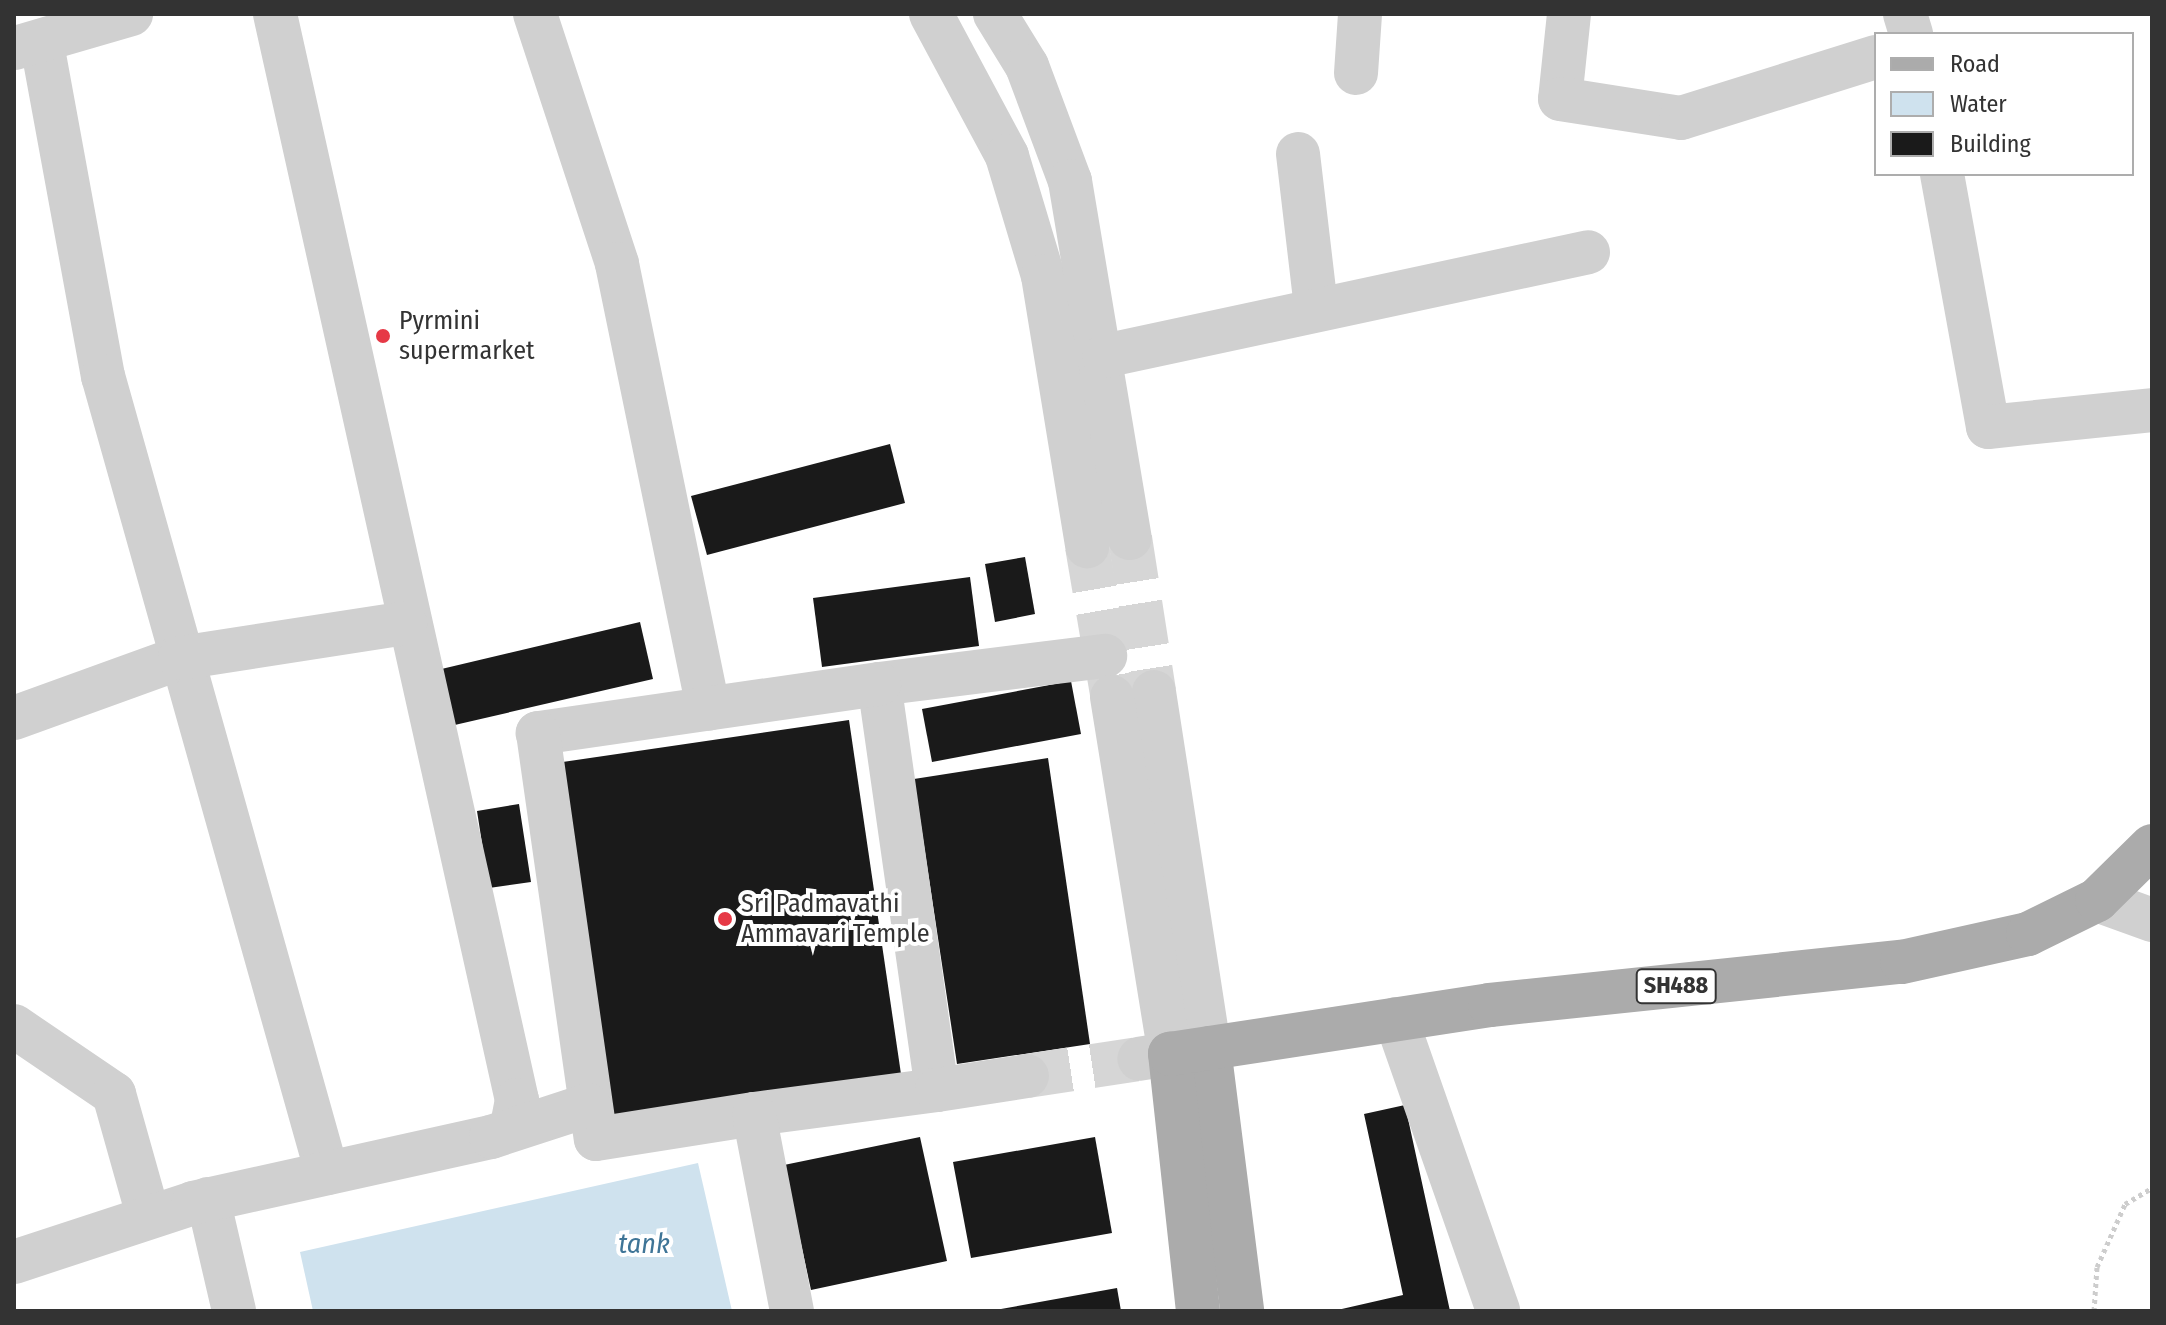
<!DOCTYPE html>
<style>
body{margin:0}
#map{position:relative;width:2166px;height:1325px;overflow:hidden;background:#fff;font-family:"Fira Sans Condensed",sans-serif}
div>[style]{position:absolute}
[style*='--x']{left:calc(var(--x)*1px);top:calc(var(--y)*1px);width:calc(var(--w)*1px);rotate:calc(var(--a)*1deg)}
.water>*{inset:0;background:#cfe2ee}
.building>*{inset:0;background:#1a1a1a}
.minor-tunnel>*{height:44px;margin-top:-22px;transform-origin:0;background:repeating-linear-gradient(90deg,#d6d6d6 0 44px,transparent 0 66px)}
.path>*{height:5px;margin-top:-2.5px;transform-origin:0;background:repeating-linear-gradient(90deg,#cdcdcd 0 4px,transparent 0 8px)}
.minor>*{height:44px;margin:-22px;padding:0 22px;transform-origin:22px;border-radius:22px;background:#d0d0d0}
.major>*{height:44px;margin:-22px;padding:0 22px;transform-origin:22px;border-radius:22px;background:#ababab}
.dots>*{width:22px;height:22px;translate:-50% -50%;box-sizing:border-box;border:4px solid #fff;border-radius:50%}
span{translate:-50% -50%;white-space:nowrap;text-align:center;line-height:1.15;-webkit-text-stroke:8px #fff;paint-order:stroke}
.shield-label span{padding:2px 6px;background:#fff;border:2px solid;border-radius:6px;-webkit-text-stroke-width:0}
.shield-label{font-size:24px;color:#333;font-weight:700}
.poi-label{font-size:26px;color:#333}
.left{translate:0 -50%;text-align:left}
.water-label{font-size:28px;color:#3f7597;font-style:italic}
.frame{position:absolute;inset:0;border:16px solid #333;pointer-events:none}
.legend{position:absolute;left:1874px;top:32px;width:260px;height:144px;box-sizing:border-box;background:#fff;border:2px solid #adadad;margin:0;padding:10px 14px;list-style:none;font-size:24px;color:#333}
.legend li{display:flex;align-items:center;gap:16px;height:40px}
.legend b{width:40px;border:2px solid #adadad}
</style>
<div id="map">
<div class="water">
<i style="clip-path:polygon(698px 1163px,732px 1311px,313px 1311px,300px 1252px)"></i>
</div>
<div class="building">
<i style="clip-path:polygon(890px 444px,905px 503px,707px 555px,691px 496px)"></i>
<i style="clip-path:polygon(1025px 557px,1035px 614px,995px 622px,985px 564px)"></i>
<i style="clip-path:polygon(970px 577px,979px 646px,822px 667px,813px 598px)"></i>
<i style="clip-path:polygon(640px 622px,653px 679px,446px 727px,433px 671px)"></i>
<i style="clip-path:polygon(1071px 681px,1081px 734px,932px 762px,922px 709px)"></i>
<i style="clip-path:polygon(849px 720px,901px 1074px,601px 1118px,549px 764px)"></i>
<i style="clip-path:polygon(1048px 758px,1090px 1044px,957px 1064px,914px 779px)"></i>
<i style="clip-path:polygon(519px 804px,531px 882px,489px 888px,477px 811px)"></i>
<i style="clip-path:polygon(1405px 1105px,1450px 1311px,1333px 1311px,1403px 1295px,1364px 1114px)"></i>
<i style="clip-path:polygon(920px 1137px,947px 1261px,811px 1290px,784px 1165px)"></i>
<i style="clip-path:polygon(1095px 1137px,1112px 1233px,971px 1258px,953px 1162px)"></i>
<i style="clip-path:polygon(1117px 1288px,1121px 1311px,1001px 1311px,1001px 1309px)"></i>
</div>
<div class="minor-tunnel">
<i style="--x:1130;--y:538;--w:156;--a:81.1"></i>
<i style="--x:1087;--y:546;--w:150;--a:80.4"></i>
<i style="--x:1027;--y:1076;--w:113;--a:-8.6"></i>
</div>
<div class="path">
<i style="--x:2094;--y:1311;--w:44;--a:-86.1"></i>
<i style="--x:2097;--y:1267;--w:69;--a:-66"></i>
<i style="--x:2125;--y:1204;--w:31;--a:-31"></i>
</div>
<div class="minor">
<i style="--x:275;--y:14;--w:1113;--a:77.44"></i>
<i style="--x:517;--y:1100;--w:25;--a:101"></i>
<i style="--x:535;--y:14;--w:263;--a:71.8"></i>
<i style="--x:617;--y:264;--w:454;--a:78.4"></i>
<i style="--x:931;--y:14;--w:161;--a:61.8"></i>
<i style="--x:1007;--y:156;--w:125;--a:73.3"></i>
<i style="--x:1043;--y:276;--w:274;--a:80.7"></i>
<i style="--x:995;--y:14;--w:61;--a:58.4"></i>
<i style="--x:1027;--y:66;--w:123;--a:69.5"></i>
<i style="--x:1070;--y:181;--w:362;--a:80.5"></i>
<i style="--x:1569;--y:14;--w:85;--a:96"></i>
<i style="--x:1560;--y:99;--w:122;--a:8.9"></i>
<i style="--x:1681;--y:118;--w:204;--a:-17.4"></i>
<i style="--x:1905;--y:14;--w:21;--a:73"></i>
<i style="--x:42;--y:44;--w:338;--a:79.6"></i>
<i style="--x:103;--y:376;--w:828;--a:74.3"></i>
<i style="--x:15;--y:48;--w:121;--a:-16.3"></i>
<i style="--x:1356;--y:73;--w:59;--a:-86.1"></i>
<i style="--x:1298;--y:154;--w:155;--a:83.3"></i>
<i style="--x:1942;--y:174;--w:257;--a:79.7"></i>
<i style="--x:1988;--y:427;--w:165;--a:-5.9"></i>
<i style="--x:1104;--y:356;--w:495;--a:-12.1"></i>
<i style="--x:879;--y:684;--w:228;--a:-7.1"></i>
<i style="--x:1154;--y:692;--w:360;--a:81.2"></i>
<i style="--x:1112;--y:697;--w:362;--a:80.8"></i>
<i style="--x:1170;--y:1054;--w:31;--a:171"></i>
<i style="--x:14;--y:718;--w:177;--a:-19.9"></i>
<i style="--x:180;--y:658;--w:228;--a:-8.8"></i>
<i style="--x:2097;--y:900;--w:59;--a:20"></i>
<i style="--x:1396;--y:1019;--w:309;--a:70.7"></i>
<i style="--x:14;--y:1026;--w:121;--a:34.2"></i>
<i style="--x:114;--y:1094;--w:126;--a:74.3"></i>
<i style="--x:937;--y:1090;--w:410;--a:-98.1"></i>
<i style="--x:879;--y:684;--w:345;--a:171.8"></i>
<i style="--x:538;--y:733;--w:410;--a:81.9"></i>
<i style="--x:596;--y:1139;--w:160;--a:-9"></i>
<i style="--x:754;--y:1114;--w:185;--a:-7.5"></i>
<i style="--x:937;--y:1090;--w:91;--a:-8.8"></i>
<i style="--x:754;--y:1114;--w:201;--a:79.1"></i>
<i style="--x:208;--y:1199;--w:115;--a:76.9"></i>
<i style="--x:14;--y:1262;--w:188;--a:-18.2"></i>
<i style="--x:193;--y:1203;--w:305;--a:-12.5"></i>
<i style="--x:491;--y:1137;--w:103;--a:-18.1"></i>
</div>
<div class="major">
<i style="--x:1209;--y:1048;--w:265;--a:82.8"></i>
<i style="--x:1198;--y:1311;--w:259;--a:-96.2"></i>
<i style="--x:1170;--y:1054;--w:324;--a:-8.7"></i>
<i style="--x:1490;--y:1005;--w:414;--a:-6"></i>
<i style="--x:1902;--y:962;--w:129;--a:-12.5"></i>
<i style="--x:2028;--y:934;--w:77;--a:-26.2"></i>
<i style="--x:2097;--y:900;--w:77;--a:-44.5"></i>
</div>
<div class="dots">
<i style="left:383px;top:336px;background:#e63946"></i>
<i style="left:725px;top:919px;background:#e63946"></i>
</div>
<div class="shield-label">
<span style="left:1676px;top:986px">SH488</span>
</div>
<div class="poi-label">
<span class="left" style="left:399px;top:336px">Pyrmini<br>supermarket</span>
<span class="left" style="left:741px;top:919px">Sri Padmavathi<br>Ammavari Temple</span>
</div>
<div class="water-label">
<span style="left:644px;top:1244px">tank</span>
</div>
<div class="frame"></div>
<ul class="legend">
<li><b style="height:10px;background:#ababab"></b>Road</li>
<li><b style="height:22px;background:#cfe2ee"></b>Water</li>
<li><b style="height:22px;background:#1a1a1a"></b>Building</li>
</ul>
</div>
